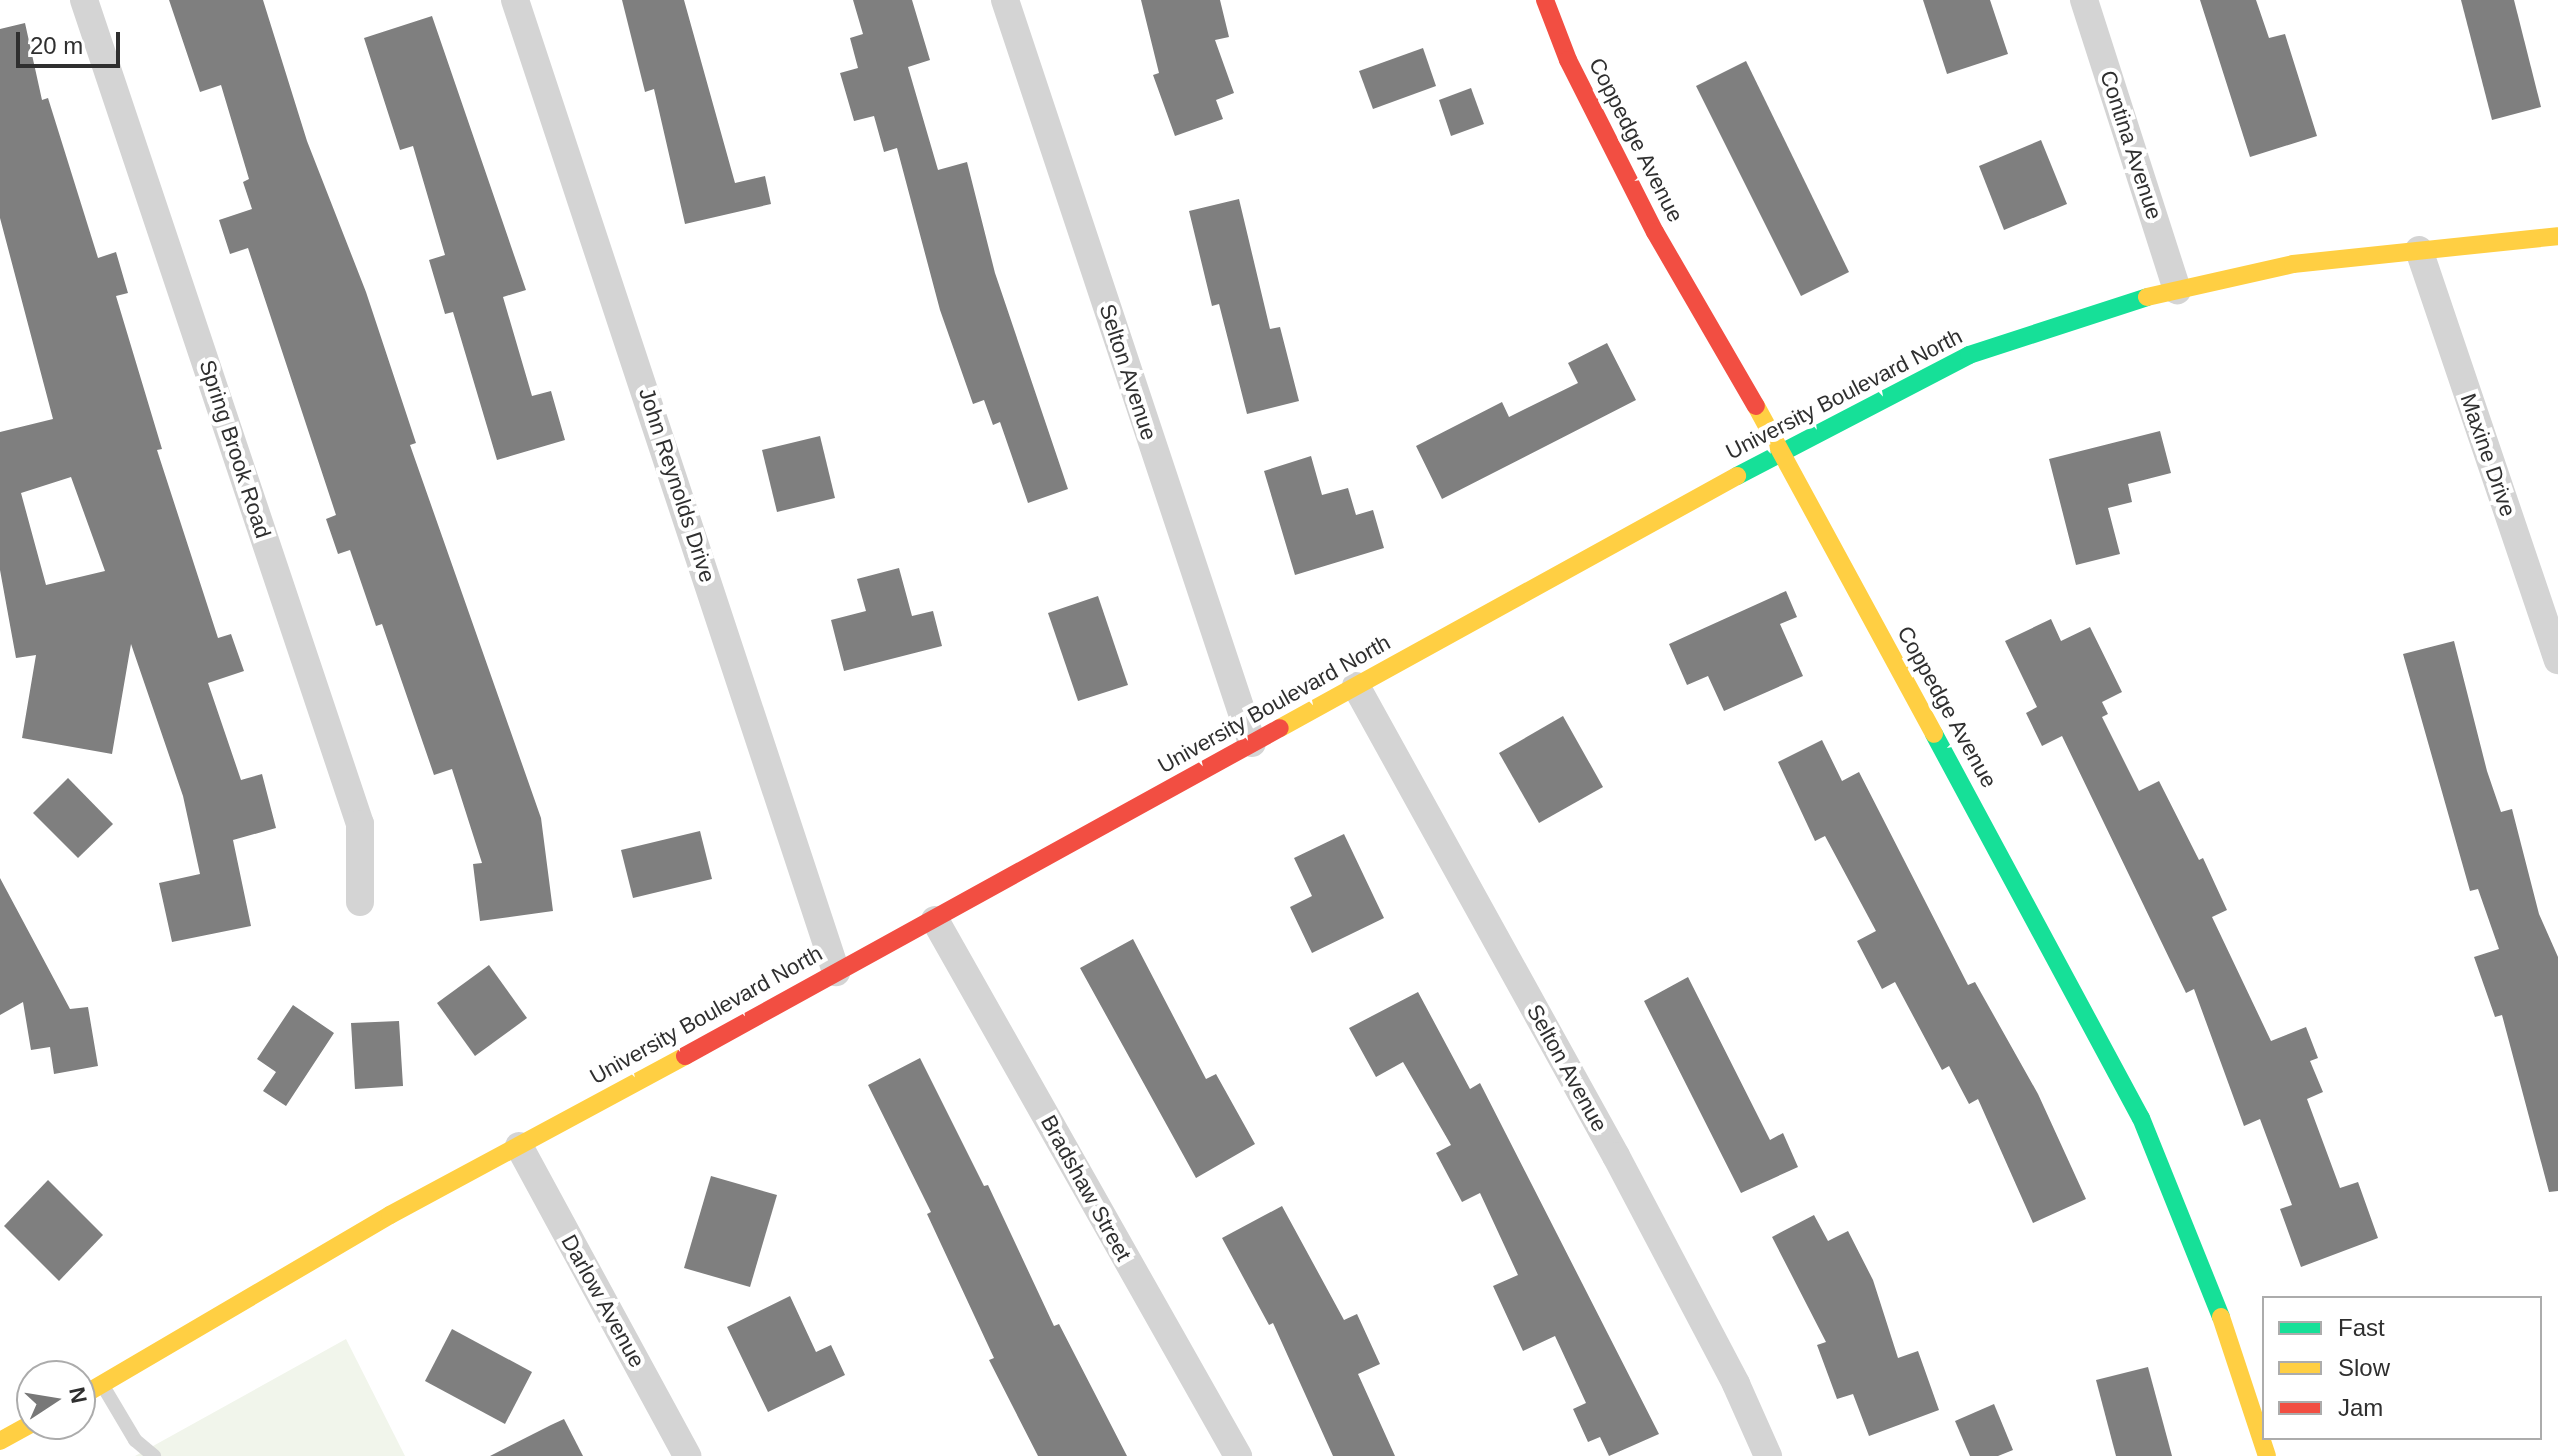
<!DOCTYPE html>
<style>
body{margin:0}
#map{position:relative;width:2558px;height:1456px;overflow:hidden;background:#fff;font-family:Helvetica,sans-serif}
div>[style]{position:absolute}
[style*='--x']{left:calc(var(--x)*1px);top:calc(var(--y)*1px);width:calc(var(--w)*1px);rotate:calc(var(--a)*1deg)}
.green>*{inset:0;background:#f1f5eb}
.building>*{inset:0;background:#7f7f7f}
.lane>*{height:14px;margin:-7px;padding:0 7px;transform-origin:7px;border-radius:7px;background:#d4d4d4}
.street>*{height:28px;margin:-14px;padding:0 14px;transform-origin:14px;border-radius:14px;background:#d4d4d4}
.fast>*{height:18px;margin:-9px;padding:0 9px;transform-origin:9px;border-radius:9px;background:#16e098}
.slow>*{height:18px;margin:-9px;padding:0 9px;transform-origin:9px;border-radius:9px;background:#ffcf43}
.jam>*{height:18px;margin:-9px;padding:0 9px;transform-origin:9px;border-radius:9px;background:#f24e42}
span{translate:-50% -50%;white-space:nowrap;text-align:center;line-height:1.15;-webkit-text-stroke:8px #fff;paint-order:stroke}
.street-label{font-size:22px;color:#2f2f2f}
.legend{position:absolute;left:2262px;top:1296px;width:280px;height:144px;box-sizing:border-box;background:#fff;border:2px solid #acacac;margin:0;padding:10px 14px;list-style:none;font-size:24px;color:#2f2f2f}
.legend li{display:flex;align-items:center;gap:16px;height:40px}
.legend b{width:40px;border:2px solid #acacac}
.north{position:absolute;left:16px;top:1360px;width:80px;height:80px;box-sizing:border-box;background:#fff;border:2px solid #acacac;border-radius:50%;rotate:78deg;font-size:22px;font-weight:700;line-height:32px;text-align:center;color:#2f2f2f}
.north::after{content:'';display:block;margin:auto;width:28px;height:36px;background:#787878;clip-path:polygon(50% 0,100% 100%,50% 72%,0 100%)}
.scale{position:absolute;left:16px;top:32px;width:104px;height:36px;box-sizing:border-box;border:4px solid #2f2f2f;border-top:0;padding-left:10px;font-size:24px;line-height:28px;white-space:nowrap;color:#2f2f2f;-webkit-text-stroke:6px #fff;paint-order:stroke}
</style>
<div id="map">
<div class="green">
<i style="clip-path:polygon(346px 1339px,405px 1456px,135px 1456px)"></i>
</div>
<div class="building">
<i style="clip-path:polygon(169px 0,263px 0,307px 141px,366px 292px,416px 443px,410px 445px,541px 818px,553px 911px,480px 921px,473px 864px,482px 863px,452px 769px,434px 775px,382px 624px,376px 626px,350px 550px,338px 554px,326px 519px,336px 515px,248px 248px,230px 254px,219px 220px,252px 209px,243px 182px,249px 179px,221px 85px,200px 92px)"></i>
<i style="clip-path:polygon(622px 0,684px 0,735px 183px,765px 176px,771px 204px,685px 224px,654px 89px,645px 92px)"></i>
<i style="clip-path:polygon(853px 0,912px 0,930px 60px,908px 67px,938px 170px,967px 162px,995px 273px,1068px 489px,1028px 503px,1000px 422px,993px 425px,984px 400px,973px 404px,940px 310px,897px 148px,884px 152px,874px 116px,854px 121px,840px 73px,858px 68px,850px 38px,863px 34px)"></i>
<i style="clip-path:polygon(1141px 0,1220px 0,1229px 37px,1215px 40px,1234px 93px,1216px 100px,1223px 119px,1175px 136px,1153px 75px,1159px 73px)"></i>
<i style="clip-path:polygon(1923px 0,1990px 0,2008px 54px,1947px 74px)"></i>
<i style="clip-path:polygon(2200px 0,2256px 0,2269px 38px,2285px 34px,2317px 136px,2250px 157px)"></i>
<i style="clip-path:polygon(2461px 0,2514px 0,2541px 107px,2492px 120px)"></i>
<i style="clip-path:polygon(432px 16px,526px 290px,503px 297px,532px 396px,551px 391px,565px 440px,497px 460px,453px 312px,445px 314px,429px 260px,445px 255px,413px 146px,400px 150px,364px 38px)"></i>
<i style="clip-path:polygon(evenodd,25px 23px,42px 100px,48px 98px,98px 258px,116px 252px,128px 293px,116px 296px,162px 449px,157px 450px,218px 638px,231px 634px,244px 671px,208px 683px,241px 780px,262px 774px,276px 828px,233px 840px,251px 926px,172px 942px,159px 883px,200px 874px,183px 796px,131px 644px,112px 754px,22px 738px,36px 655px,16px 658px,0 570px,0 432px,53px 419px,0 218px,0 29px,25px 23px,71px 477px,105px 571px,46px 585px,21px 493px,71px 477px)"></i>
<i style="clip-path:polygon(1423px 48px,1436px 86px,1373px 109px,1359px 71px)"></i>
<i style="clip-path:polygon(1746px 61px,1849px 272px,1801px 296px,1696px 86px)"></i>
<i style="clip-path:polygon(1471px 88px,1484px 124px,1451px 136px,1439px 100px)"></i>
<i style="clip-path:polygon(2041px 140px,2067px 204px,2004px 230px,1979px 166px)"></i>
<i style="clip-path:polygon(1239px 199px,1270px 329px,1280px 327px,1299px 401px,1247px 414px,1219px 304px,1212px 306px,1189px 211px)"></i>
<i style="clip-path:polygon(1607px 343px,1636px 400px,1442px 499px,1416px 446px,1502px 402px,1509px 417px,1578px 383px,1568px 363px)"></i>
<i style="clip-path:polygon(2160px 431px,2171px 473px,2128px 484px,2132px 502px,2108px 508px,2120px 554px,2076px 565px,2049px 459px)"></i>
<i style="clip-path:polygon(820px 436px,835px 498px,777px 512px,762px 450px)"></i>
<i style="clip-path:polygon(1311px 456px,1322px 495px,1348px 488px,1356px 515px,1373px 510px,1384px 548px,1295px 575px,1264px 471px)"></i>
<i style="clip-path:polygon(899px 568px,912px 616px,933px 611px,942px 646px,844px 671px,831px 620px,866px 611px,857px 579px)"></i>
<i style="clip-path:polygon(1786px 591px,1797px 617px,1780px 624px,1803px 676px,1724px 711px,1708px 676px,1687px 685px,1669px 644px)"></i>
<i style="clip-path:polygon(1098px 596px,1128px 685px,1078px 701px,1048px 613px)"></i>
<i style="clip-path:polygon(2051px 619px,2061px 641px,2090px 627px,2122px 692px,2102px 702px,2108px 714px,2102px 717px,2139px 791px,2159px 781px,2199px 860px,2203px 858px,2227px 910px,2212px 917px,2271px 1041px,2306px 1027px,2318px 1058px,2310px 1061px,2323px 1092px,2307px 1099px,2340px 1188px,2358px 1182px,2378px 1238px,2301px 1267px,2280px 1209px,2292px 1205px,2260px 1119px,2244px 1126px,2194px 989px,2186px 993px,2062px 736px,2042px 746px,2026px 713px,2037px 707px,2005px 641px)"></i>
<i style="clip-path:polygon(2454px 641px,2487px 771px,2501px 812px,2512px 809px,2539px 914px,2558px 957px,2558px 1191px,2549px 1192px,2502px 1015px,2495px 1017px,2474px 957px,2499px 949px,2478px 889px,2470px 891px,2403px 654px)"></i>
<i style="clip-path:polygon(1563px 716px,1603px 787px,1539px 823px,1499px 753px)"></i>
<i style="clip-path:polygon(1822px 740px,1842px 781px,1859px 772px,1968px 985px,1975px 982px,2038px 1094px,2086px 1199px,2033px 1223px,1978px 1099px,1969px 1104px,1949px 1066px,1942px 1070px,1895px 982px,1882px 989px,1857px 941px,1876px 931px,1825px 836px,1815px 841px,1778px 762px)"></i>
<i style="clip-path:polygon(68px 778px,113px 824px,78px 858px,33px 813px)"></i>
<i style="clip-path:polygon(700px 831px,712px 879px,633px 898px,621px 850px)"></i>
<i style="clip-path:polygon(1344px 834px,1384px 918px,1312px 953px,1290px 907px,1312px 896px,1294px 858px)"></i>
<i style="clip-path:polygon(0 878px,70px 1009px,88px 1007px,98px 1066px,54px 1074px,50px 1047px,31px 1050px,23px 1002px,0 1015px)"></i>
<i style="clip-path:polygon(1133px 939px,1206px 1079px,1216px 1074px,1255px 1144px,1196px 1178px,1080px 968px)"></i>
<i style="clip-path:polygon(489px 965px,527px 1018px,475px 1056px,437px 1003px)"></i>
<i style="clip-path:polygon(1688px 977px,1770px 1140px,1783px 1133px,1798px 1167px,1741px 1193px,1644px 1001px)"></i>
<i style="clip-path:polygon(1418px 992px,1470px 1089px,1480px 1083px,1659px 1434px,1609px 1456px,1600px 1437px,1588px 1442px,1573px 1409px,1586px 1403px,1555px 1336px,1523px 1351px,1493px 1286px,1518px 1275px,1480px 1193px,1462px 1202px,1436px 1153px,1451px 1145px,1403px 1062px,1376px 1077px,1349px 1028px)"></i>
<i style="clip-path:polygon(293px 1005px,334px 1033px,286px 1106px,263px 1091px,276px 1072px,257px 1059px)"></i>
<i style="clip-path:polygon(399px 1021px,403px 1086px,355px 1089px,351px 1023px)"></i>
<i style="clip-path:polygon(920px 1058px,984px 1186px,988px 1185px,1054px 1326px,1059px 1324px,1127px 1456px,1038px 1456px,989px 1360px,994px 1358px,927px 1214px,931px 1212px,868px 1085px)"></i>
<i style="clip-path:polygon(711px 1176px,777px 1195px,750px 1287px,684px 1268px)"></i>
<i style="clip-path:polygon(48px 1180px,103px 1235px,59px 1281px,4px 1226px)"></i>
<i style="clip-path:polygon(1282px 1206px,1344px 1320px,1357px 1314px,1380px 1364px,1358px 1374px,1395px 1456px,1333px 1456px,1273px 1323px,1269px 1325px,1222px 1238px)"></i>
<i style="clip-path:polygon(1814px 1215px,1828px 1241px,1848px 1231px,1873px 1280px,1898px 1358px,1918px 1351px,1939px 1410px,1869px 1436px,1853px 1394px,1837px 1399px,1817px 1345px,1826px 1342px,1772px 1237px)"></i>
<i style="clip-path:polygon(790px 1296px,816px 1352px,831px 1345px,845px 1375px,768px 1412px,727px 1327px)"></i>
<i style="clip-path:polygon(452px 1329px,532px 1372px,505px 1424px,425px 1381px)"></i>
<i style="clip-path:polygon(2148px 1367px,2172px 1456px,2116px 1456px,2096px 1380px)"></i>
<i style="clip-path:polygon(1994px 1404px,2013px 1450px,1998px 1456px,1970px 1456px,1955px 1421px)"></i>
<i style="clip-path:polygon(564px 1419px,583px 1456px,490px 1456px,551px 1425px)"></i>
</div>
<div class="lane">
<i style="--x:103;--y:1386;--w:63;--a:59.3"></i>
<i style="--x:135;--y:1440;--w:25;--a:40"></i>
</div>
<div class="street">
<i style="--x:84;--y:0;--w:869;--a:71.48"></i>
<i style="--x:360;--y:824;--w:78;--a:90"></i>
<i style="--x:515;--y:0;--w:1024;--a:71.72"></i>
<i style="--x:1005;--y:0;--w:783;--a:71.61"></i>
<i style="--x:2084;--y:0;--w:305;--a:72.2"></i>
<i style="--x:2419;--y:250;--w:433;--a:71.3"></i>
<i style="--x:1356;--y:686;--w:537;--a:61.05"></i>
<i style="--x:1616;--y:1156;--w:258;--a:62.2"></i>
<i style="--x:1736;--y:1384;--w:79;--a:66"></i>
<i style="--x:935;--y:920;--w:616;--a:60.52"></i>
<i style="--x:519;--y:1146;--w:353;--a:61.5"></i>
</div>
<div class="fast">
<i style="--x:1737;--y:476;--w:262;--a:-27.5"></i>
<i style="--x:1969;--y:355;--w:187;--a:-18"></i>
<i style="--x:1934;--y:734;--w:436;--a:61.7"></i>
<i style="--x:2141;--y:1118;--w:214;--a:68.1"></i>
</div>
<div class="slow">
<i style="--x:2147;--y:297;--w:150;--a:-12.7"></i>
<i style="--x:2293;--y:264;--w:266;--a:-6"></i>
<i style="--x:1756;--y:406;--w:373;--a:61.5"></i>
<i style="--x:1280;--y:728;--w:522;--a:-28.87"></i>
<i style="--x:2221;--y:1317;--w:146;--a:71.7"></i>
<i style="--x:80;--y:1397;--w:359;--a:-30.4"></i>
<i style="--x:390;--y:1215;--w:335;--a:-28.3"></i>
<i style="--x:0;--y:1441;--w:37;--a:-29"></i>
</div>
<div class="jam">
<i style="--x:1545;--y:0;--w:64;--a:69"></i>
<i style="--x:1568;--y:60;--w:193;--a:63.2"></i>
<i style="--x:1655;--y:232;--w:201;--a:59.9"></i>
<i style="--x:685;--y:1056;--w:679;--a:-28.87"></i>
</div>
<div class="street-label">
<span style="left:1636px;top:140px;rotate:63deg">Coppedge Avenue</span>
<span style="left:2131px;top:145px;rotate:72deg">Contina Avenue</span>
<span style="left:1128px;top:372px;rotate:72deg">Selton Avenue</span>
<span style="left:1844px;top:394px;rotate:-27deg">University Boulevard North</span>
<span style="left:235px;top:449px;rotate:72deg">Spring Brook Road</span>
<span style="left:2488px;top:455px;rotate:71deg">Maxine Drive</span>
<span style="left:677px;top:485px;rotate:72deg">John Reynolds Drive</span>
<span style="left:1274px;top:704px;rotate:-29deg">University Boulevard North</span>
<span style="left:1947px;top:707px;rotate:61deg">Coppedge Avenue</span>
<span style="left:706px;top:1015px;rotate:-29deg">University Boulevard North</span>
<span style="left:1567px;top:1068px;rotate:61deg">Selton Avenue</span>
<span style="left:1086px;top:1188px;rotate:61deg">Bradshaw Street</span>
<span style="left:603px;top:1301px;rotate:61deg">Darlow Avenue</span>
</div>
<ul class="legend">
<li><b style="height:10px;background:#16e098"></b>Fast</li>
<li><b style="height:10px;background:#ffcf43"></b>Slow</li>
<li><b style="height:10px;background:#f24e42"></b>Jam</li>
</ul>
<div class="north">N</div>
<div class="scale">20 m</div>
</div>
